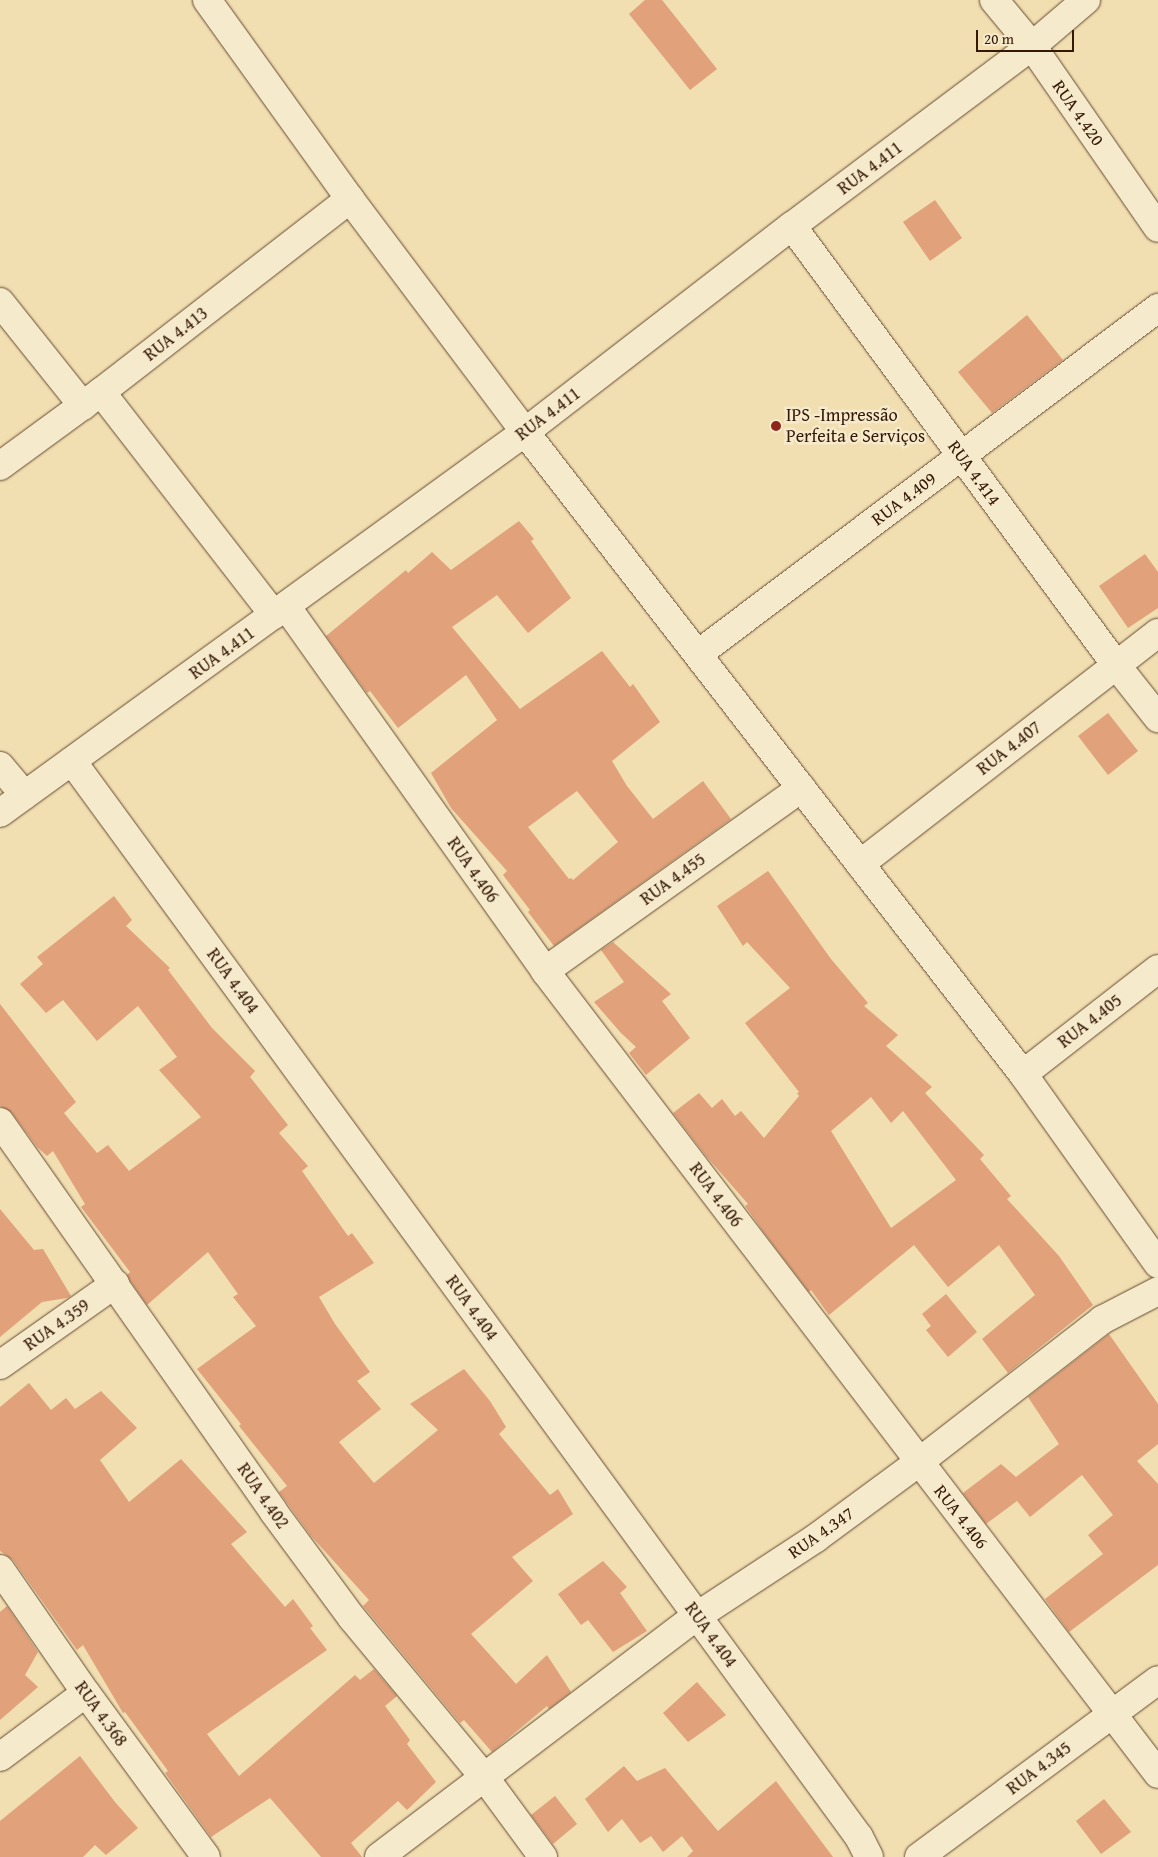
<!DOCTYPE html>
<meta charset="utf-8">
<style>
body{margin:0}
#map{position:relative;width:1158px;height:1857px;overflow:hidden;background:#f1deb1;font-family:"Gentium Book Plus",serif}
div>[style]{position:absolute}
[style*='--x']{left:calc(var(--x)*1px);top:calc(var(--y)*1px);width:calc(var(--w)*1px);rotate:calc(var(--a)*1deg)}
.building>*{inset:0;background:#e0a17b}
.roads{filter:drop-shadow(0 0 1px #644a30) drop-shadow(0 0 1px #644a30)}
.street>*{height:28px;margin:-14px;padding:0 14px;transform-origin:14px;border-radius:14px;background:#f6eacc}
.secondary>*{height:28px;margin:-14px;padding:0 14px;transform-origin:14px;border-radius:14px;background:#f6eacc}
.dots>*{width:14px;height:14px;translate:-50% -50%;box-sizing:border-box;border:2px solid #f6eacc;border-radius:50%}
span{translate:-50% -50%;white-space:nowrap;text-align:center;line-height:1.15;-webkit-text-stroke:5px #f6eacc;paint-order:stroke}
.street-label{font-size:18px;color:#351805}
.poi-label{font-size:18px;color:#351805}
.left{translate:0 -50%;text-align:left}
.scale{position:absolute;left:976px;top:30px;width:98px;height:22px;box-sizing:border-box;border:2px solid #351805;border-top:0;padding-left:6px;font-size:15px;line-height:18px;white-space:nowrap;color:#351805;-webkit-text-stroke:4px #f6eacc;paint-order:stroke}
</style>
<div id="map">
<div class="building">
<i style="clip-path:polygon(645px 0,662px 0,717px 69px,690px 90px,629px 14px)"></i>
<i style="clip-path:polygon(935px 200px,962px 238px,930px 261px,903px 222px)"></i>
<i style="clip-path:polygon(1027px 315px,1063px 360px,992px 413px,958px 372px)"></i>
<i style="clip-path:polygon(evenodd,519px 521px,534px 539px,531px 541px,571px 598px,528px 633px,497px 595px,452px 627px,520px 709px,602px 651px,630px 687px,633px 684px,660px 722px,612px 761px,627px 786px,653px 819px,703px 781px,731px 819px,554px 946px,528px 912px,530px 910px,503px 875px,507px 871px,451px 808px,431px 773px,497px 720px,466px 675px,398px 728px,370px 691px,367px 693px,326px 636px,406px 570px,408px 573px,432px 552px,451px 570px,519px 521px,577px 791px,618px 842px,573px 880px,571px 878px,569px 879px,528px 827px,577px 791px)"></i>
<i style="clip-path:polygon(1145px 554px,1158px 572px,1158px 608px,1128px 628px,1099px 586px)"></i>
<i style="clip-path:polygon(1108px 713px,1138px 751px,1108px 775px,1078px 736px)"></i>
<i style="clip-path:polygon(evenodd,768px 871px,831px 959px,868px 1003px,864px 1006px,898px 1035px,886px 1046px,932px 1087px,925px 1093px,984px 1155px,980px 1159px,1011px 1196px,1007px 1199px,1059px 1256px,1093px 1305px,1008px 1373px,982px 1339px,1035px 1295px,999px 1245px,948px 1287px,914px 1245px,829px 1315px,811px 1290px,809px 1292px,765px 1234px,745px 1206px,748px 1204px,706px 1156px,673px 1113px,699px 1093px,712px 1108px,722px 1099px,735px 1116px,741px 1111px,764px 1138px,799px 1096px,797px 1093px,799px 1092px,745px 1023px,790px 988px,747px 942px,743px 946px,717px 906px,768px 871px,871px 1097px,891px 1123px,903px 1111px,956px 1180px,891px 1228px,831px 1131px,871px 1097px)"></i>
<i style="clip-path:polygon(114px 896px,132px 920px,126px 926px,170px 968px,168px 970px,212px 1028px,255px 1071px,250px 1077px,288px 1125px,279px 1133px,308px 1166px,302px 1171px,348px 1236px,352px 1233px,374px 1263px,319px 1297px,335px 1324px,370px 1372px,357px 1381px,381px 1409px,339px 1442px,374px 1483px,438px 1430px,410px 1404px,464px 1369px,490px 1401px,506px 1427px,499px 1434px,550px 1495px,558px 1489px,573px 1514px,512px 1557px,533px 1581px,471px 1634px,516px 1684px,547px 1655px,571px 1692px,549px 1709px,547px 1706px,492px 1752px,464px 1720px,460px 1723px,363px 1606px,369px 1600px,311px 1536px,279px 1492px,287px 1486px,239px 1426px,241px 1424px,197px 1369px,256px 1326px,233px 1297px,238px 1294px,208px 1252px,147px 1305px,129px 1279px,127px 1275px,130px 1272px,81px 1207px,85px 1204px,53px 1151px,47px 1156px,37px 1147px,12px 1113px,0 1106px,0 1004px,76px 1102px,64px 1113px,97px 1153px,108px 1145px,129px 1171px,201px 1117px,159px 1070px,177px 1057px,138px 1006px,97px 1041px,63px 1000px,46px 1013px,20px 984px,43px 964px,37px 957px)"></i>
<i style="clip-path:polygon(613px 942px,671px 994px,662px 1001px,690px 1038px,646px 1075px,629px 1053px,636px 1047px,621px 1033px,594px 1002px,624px 982px,601px 950px)"></i>
<i style="clip-path:polygon(0 1209px,34px 1250px,43px 1249px,71px 1296px,67px 1298px,42px 1302px,0 1337px)"></i>
<i style="clip-path:polygon(946px 1294px,977px 1332px,948px 1357px,926px 1330px,931px 1326px,922px 1314px)"></i>
<i style="clip-path:polygon(1109px 1334px,1158px 1404px,1158px 1444px,1137px 1461px,1158px 1484px,1158px 1565px,1069px 1632px,1045px 1599px,1103px 1554px,1088px 1535px,1113px 1515px,1082px 1475px,1030px 1517px,1017px 1501px,986px 1524px,963px 1493px,1001px 1464px,1016px 1477px,1059px 1444px,1028px 1397px)"></i>
<i style="clip-path:polygon(29px 1383px,51px 1410px,66px 1398px,75px 1409px,101px 1391px,137px 1428px,100px 1460px,129px 1502px,181px 1459px,247px 1532px,231px 1544px,285px 1607px,293px 1599px,313px 1626px,310px 1628px,327px 1650px,207px 1734px,239px 1776px,355px 1675px,360px 1680px,374px 1669px,397px 1696px,385px 1706px,410px 1740px,407px 1744px,436px 1782px,407px 1810px,398px 1801px,351px 1843px,362px 1857px,321px 1857px,270px 1798px,211px 1837px,165px 1773px,168px 1771px,125px 1712px,123px 1713px,83px 1645px,77px 1650px,13px 1560px,0 1551px,0 1407px)"></i>
<i style="clip-path:polygon(603px 1561px,627px 1587px,620px 1593px,647px 1631px,613px 1652px,588px 1620px,581px 1625px,558px 1594px)"></i>
<i style="clip-path:polygon(7px 1606px,38px 1652px,25px 1675px,38px 1687px,0 1720px,0 1612px)"></i>
<i style="clip-path:polygon(697px 1682px,726px 1715px,688px 1742px,663px 1713px)"></i>
<i style="clip-path:polygon(80px 1756px,115px 1802px,138px 1828px,106px 1855px,95px 1845px,83px 1857px,0 1857px,0 1821px)"></i>
<i style="clip-path:polygon(624px 1766px,637px 1781px,665px 1768px,718px 1831px,776px 1781px,833px 1857px,687px 1857px,693px 1851px,682px 1836px,663px 1852px,651px 1836px,640px 1843px,622px 1819px,608px 1832px,585px 1799px)"></i>
<i style="clip-path:polygon(555px 1796px,577px 1824px,553px 1844px,531px 1815px)"></i>
<i style="clip-path:polygon(1104px 1799px,1131px 1832px,1101px 1854px,1076px 1821px)"></i>
</div>
<div class="roads">
<div class="street">
<i style="--x:994;--y:0;--w:60;--a:50.4"></i>
<i style="--x:1032;--y:46;--w:221;--a:55.3"></i>
<i style="--x:792;--y:226;--w:546;--a:53.57"></i>
<i style="--x:1116;--y:665;--w:68;--a:51.6"></i>
<i style="--x:0;--y:302;--w:133;--a:51.4"></i>
<i style="--x:101;--y:392;--w:282;--a:52.2"></i>
<i style="--x:0;--y:466;--w:125;--a:-36.2"></i>
<i style="--x:101;--y:392;--w:315;--a:-37.8"></i>
<i style="--x:286;--y:606;--w:448;--a:54.6"></i>
<i style="--x:545;--y:971;--w:1010;--a:52.64"></i>
<i style="--x:698;--y:654;--w:576;--a:-36.95"></i>
<i style="--x:72;--y:761;--w:1333;--a:53.82"></i>
<i style="--x:859;--y:1837;--w:22;--a:63"></i>
<i style="--x:0;--y:766;--w:38;--a:50"></i>
<i style="--x:0;--y:813;--w:649;--a:-35.97"></i>
<i style="--x:525;--y:432;--w:337;--a:-37.7"></i>
<i style="--x:792;--y:226;--w:300;--a:-36.9"></i>
<i style="--x:1032;--y:46;--w:71;--a:-40.4"></i>
<i style="--x:860;--y:864;--w:377;--a:-37.8"></i>
<i style="--x:545;--y:971;--w:315;--a:-35.5"></i>
<i style="--x:1023;--y:1074;--w:171;--a:-37.9"></i>
<i style="--x:0;--y:1122;--w:475;--a:54.9"></i>
<i style="--x:273;--y:1511;--w:133;--a:53.6"></i>
<i style="--x:352;--y:1618;--w:208;--a:50.3"></i>
<i style="--x:485;--y:1778;--w:98;--a:53.7"></i>
<i style="--x:0;--y:1365;--w:141;--a:-35.2"></i>
<i style="--x:0;--y:1569;--w:151;--a:55.3"></i>
<i style="--x:86;--y:1693;--w:203;--a:53.8"></i>
<i style="--x:0;--y:1757;--w:107;--a:-36.7"></i>
<i style="--x:379;--y:1857;--w:399;--a:-37.2"></i>
<i style="--x:697;--y:1616;--w:142;--a:-33.2"></i>
<i style="--x:816;--y:1538;--w:128;--a:-36.4"></i>
<i style="--x:919;--y:1462;--w:232;--a:-37.8"></i>
<i style="--x:1102;--y:1320;--w:63;--a:-27.4"></i>
<i style="--x:919;--y:1857;--w:297;--a:-36.5"></i>
</div>
<div class="secondary">
<i style="--x:207;--y:0;--w:245;--a:54.3"></i>
<i style="--x:350;--y:199;--w:291;--a:53.1"></i>
<i style="--x:525;--y:432;--w:813;--a:52.2"></i>
<i style="--x:1023;--y:1074;--w:233;--a:54.6"></i>
</div>
</div>
<div class="dots">
<i style="left:776px;top:426px;background:#8f2418"></i>
</div>
<div class="street-label">
<span style="left:1078px;top:113px;rotate:55deg">RUA 4.420</span>
<span style="left:870px;top:168px;rotate:-37deg">RUA 4.411</span>
<span style="left:176px;top:334px;rotate:-38deg">RUA 4.413</span>
<span style="left:548px;top:414px;rotate:-37deg">RUA 4.411</span>
<span style="left:974px;top:473px;rotate:54deg">RUA 4.414</span>
<span style="left:904px;top:499px;rotate:-37deg">RUA 4.409</span>
<span style="left:222px;top:653px;rotate:-36deg">RUA 4.411</span>
<span style="left:1009px;top:748px;rotate:-38deg">RUA 4.407</span>
<span style="left:473px;top:870px;rotate:55deg">RUA 4.406</span>
<span style="left:673px;top:879px;rotate:-36deg">RUA 4.455</span>
<span style="left:233px;top:981px;rotate:54deg">RUA 4.404</span>
<span style="left:1090px;top:1021px;rotate:-38deg">RUA 4.405</span>
<span style="left:716px;top:1195px;rotate:53deg">RUA 4.406</span>
<span style="left:472px;top:1308px;rotate:54deg">RUA 4.404</span>
<span style="left:57px;top:1325px;rotate:-35deg">RUA 4.359</span>
<span style="left:263px;top:1496px;rotate:55deg">RUA 4.402</span>
<span style="left:961px;top:1517px;rotate:52deg">RUA 4.406</span>
<span style="left:821px;top:1533px;rotate:-35deg">RUA 4.347</span>
<span style="left:711px;top:1635px;rotate:54deg">RUA 4.404</span>
<span style="left:101px;top:1714px;rotate:54deg">RUA 4.368</span>
<span style="left:1039px;top:1768px;rotate:-37deg">RUA 4.345</span>
</div>
<div class="poi-label">
<span class="left" style="left:786px;top:426px">IPS -Impressão<br>Perfeita e Serviços</span>
</div>
<div class="scale">20 m</div>
</div>
